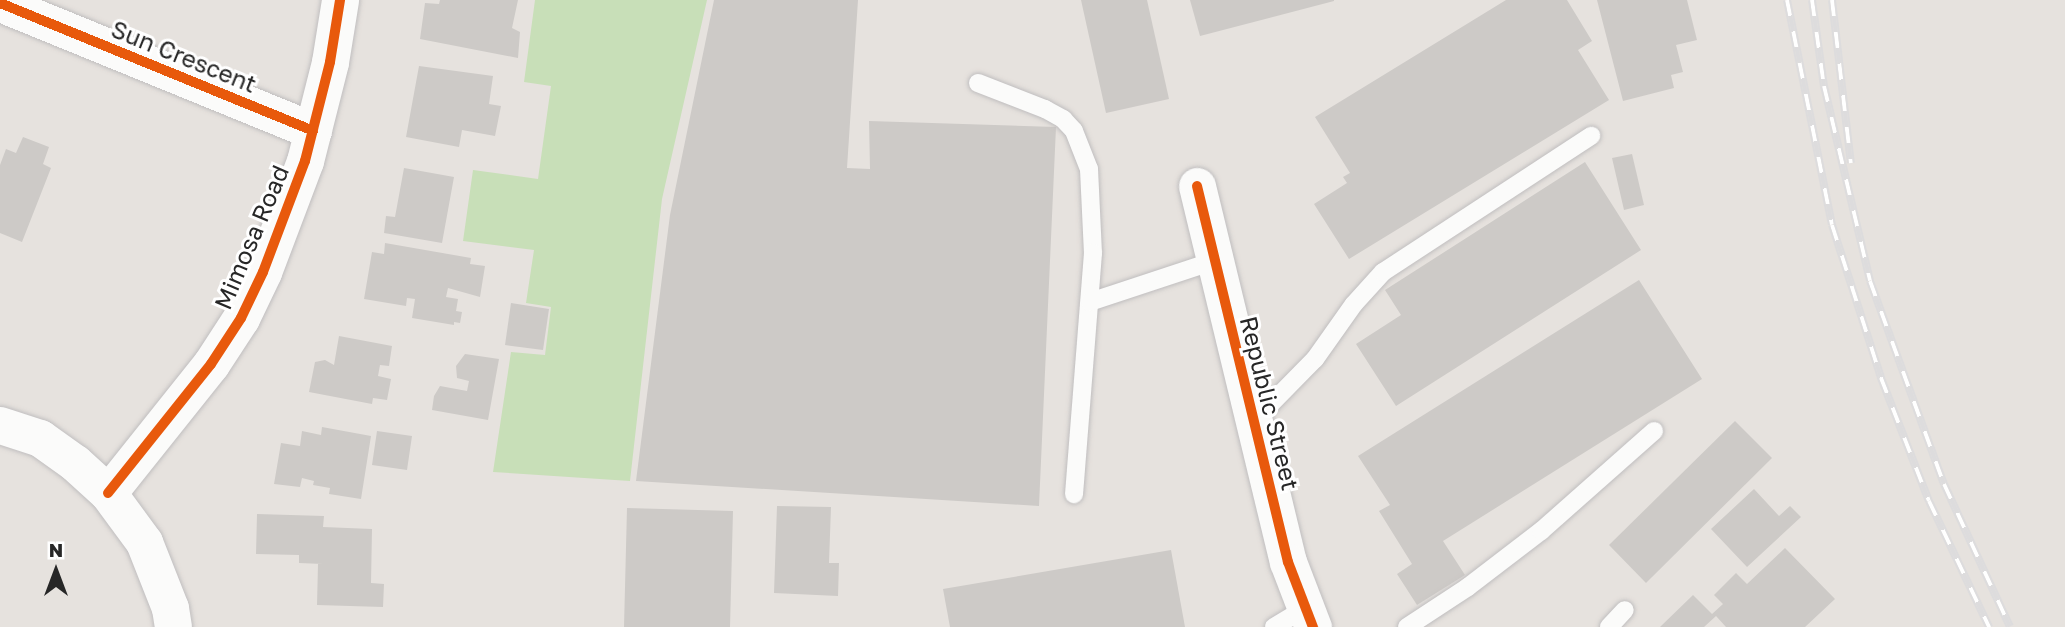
<!DOCTYPE html>
<style>
body{margin:0}
#map{position:relative;width:2065px;height:627px;overflow:hidden;background:#e6e2de;font-family:"Golos Text",sans-serif}
div>[style]{position:absolute}
[style*='--x']{left:calc(var(--x)*1px);top:calc(var(--y)*1px);width:calc(var(--w)*1px);rotate:calc(var(--a)*1deg)}
.green>*{inset:0;background:#c8dfb8}
.building>*{inset:0;background:#cdcac7}
.roads{filter:drop-shadow(0 0 2px #c0bebf) drop-shadow(0 0 2px #c0bebf)}
.lane>*{height:18px;margin:-9px;padding:0 9px;transform-origin:9px;border-radius:9px;background:#fbfbfa}
.street>*{height:37px;margin:-18.5px;padding:0 18.5px;transform-origin:18.5px;border-radius:18.5px;background:#fbfbfa}
.rail>*{height:8px;margin-top:-4px;transform-origin:0;background:repeating-linear-gradient(90deg,#fff 0 16px,#dddcdd 0 32px);box-sizing:border-box;border-block:2px solid #dddcdd}
.cycleway>*{height:10px;margin:-5px;padding:0 5px;transform-origin:5px;border-radius:5px;background:#e8590c}
span{translate:-50% -50%;white-space:nowrap;text-align:center;line-height:1.15;-webkit-text-stroke:6px #fff;paint-order:stroke}
.street-label{font-size:24px;color:#272727}
.north{position:absolute;left:21px;top:536px;width:70px;height:70px;-webkit-text-stroke:5px #fff;paint-order:stroke;rotate:0deg;font-size:19px;font-weight:700;line-height:28px;text-align:center;color:#272727}
.north::after{content:'';display:block;margin:auto;width:24px;height:32px;background:#272727;clip-path:polygon(50% 0,100% 100%,50% 72%,0 100%)}
</style>
<div id="map">
<div class="green">
<i style="clip-path:polygon(535px 0,707px 0,662px 199px,630px 481px,493px 472px,511px 352px,545px 355px,551px 307px,526px 303px,534px 250px,463px 241px,473px 170px,538px 179px,551px 86px,524px 82px)"></i>
</div>
<div class="building">
<i style="clip-path:polygon(440px 0,518px 0,512px 28px,520px 32px,518px 58px,420px 39px,425px 3px,439px 4px)"></i>
<i style="clip-path:polygon(714px 0,858px 0,847px 168px,870px 169px,869px 121px,1056px 127px,1039px 506px,636px 481px,670px 215px)"></i>
<i style="clip-path:polygon(1081px 0,1147px 0,1169px 99px,1106px 113px)"></i>
<i style="clip-path:polygon(1190px 0,1334px 0,1334px 1px,1200px 36px)"></i>
<i style="clip-path:polygon(1506px 0,1567px 0,1592px 41px,1578px 50px,1609px 100px,1349px 259px,1314px 204px,1347px 183px,1343px 177px,1350px 173px,1315px 117px)"></i>
<i style="clip-path:polygon(1597px 0,1687px 0,1697px 40px,1676px 45px,1683px 72px,1671px 75px,1674px 88px,1623px 101px)"></i>
<i style="clip-path:polygon(419px 66px,493px 76px,489px 104px,501px 106px,495px 136px,462px 130px,459px 147px,406px 137px)"></i>
<i style="clip-path:polygon(23px 137px,49px 147px,43px 164px,51px 168px,22px 242px,0 233px,0 165px,6px 149px,16px 153px)"></i>
<i style="clip-path:polygon(1632px 154px,1644px 205px,1624px 210px,1612px 158px)"></i>
<i style="clip-path:polygon(1585px 162px,1641px 250px,1396px 406px,1356px 344px,1401px 315px,1385px 290px)"></i>
<i style="clip-path:polygon(404px 168px,454px 177px,442px 243px,384px 233px,386px 216px,395px 217px)"></i>
<i style="clip-path:polygon(385px 243px,471px 258px,470px 264px,485px 266px,480px 297px,448px 288px,446px 297px,458px 299px,456px 311px,462px 312px,460px 323px,454px 322px,454px 325px,412px 318px,415px 299px,407px 298px,406px 306px,364px 299px,372px 252px,384px 254px)"></i>
<i style="clip-path:polygon(1639px 280px,1702px 379px,1443px 541px,1465px 575px,1417px 605px,1397px 574px,1412px 564px,1379px 511px,1390px 505px,1358px 456px)"></i>
<i style="clip-path:polygon(511px 303px,549px 309px,543px 350px,505px 345px)"></i>
<i style="clip-path:polygon(339px 336px,392px 346px,389px 366px,380px 365px,378px 376px,391px 379px,387px 400px,373px 398px,372px 404px,309px 392px,315px 362px,325px 360px,334px 365px)"></i>
<i style="clip-path:polygon(465px 354px,499px 359px,488px 420px,432px 410px,434px 396px,440px 386px,467px 391px,469px 381px,457px 378px,456px 366px)"></i>
<i style="clip-path:polygon(1735px 421px,1772px 458px,1646px 583px,1609px 545px)"></i>
<i style="clip-path:polygon(322px 427px,371px 436px,361px 499px,329px 494px,330px 488px,313px 485px,314px 481px,302px 478px,300px 487px,274px 484px,281px 443px,300px 446px,302px 431px,321px 435px)"></i>
<i style="clip-path:polygon(377px 431px,412px 436px,407px 470px,372px 465px)"></i>
<i style="clip-path:polygon(1754px 489px,1779px 516px,1790px 506px,1801px 517px,1747px 567px,1711px 529px)"></i>
<i style="clip-path:polygon(777px 506px,831px 507px,829px 563px,839px 563px,838px 596px,774px 593px)"></i>
<i style="clip-path:polygon(627px 508px,733px 511px,730px 627px,624px 627px)"></i>
<i style="clip-path:polygon(257px 514px,324px 516px,323px 527px,372px 529px,371px 583px,384px 584px,383px 607px,317px 605px,318px 564px,323px 564px,299px 563px,299px 555px,256px 554px)"></i>
<i style="clip-path:polygon(1785px 548px,1835px 599px,1805px 627px,1726px 627px,1716px 616px,1704px 627px,1660px 627px,1693px 595px,1712px 614px,1723px 604px,1714px 595px,1736px 573px,1747px 584px)"></i>
<i style="clip-path:polygon(1171px 550px,1185px 627px,950px 627px,943px 589px)"></i>
</div>
<div class="roads">
<div class="lane">
<i style="--x:978;--y:83;--w:72;--a:21.2"></i>
<i style="--x:1045;--y:109;--w:21;--a:29"></i>
<i style="--x:1063;--y:119;--w:16;--a:47"></i>
<i style="--x:1074;--y:131;--w:41;--a:68.5"></i>
<i style="--x:1089;--y:169;--w:84;--a:87.3"></i>
<i style="--x:1093;--y:253;--w:242;--a:94.5"></i>
<i style="--x:1090;--y:302;--w:131;--a:-18.3"></i>
<i style="--x:1252;--y:423;--w:90;--a:-45.5"></i>
<i style="--x:1315;--y:359;--w:67;--a:-54.7"></i>
<i style="--x:1354;--y:304;--w:43;--a:-47.8"></i>
<i style="--x:1383;--y:272;--w:249;--a:-33.2"></i>
<i style="--x:1274;--y:627;--w:35;--a:-31"></i>
<i style="--x:1407;--y:627;--w:73;--a:-33.3"></i>
<i style="--x:1468;--y:587;--w:92;--a:-37.5"></i>
<i style="--x:1541;--y:531;--w:151;--a:-41.5"></i>
<i style="--x:1609;--y:627;--w:23;--a:-47"></i>
</div>
<div class="street">
<i style="--x:0;--y:3;--w:338;--a:22.2"></i>
<i style="--x:1197;--y:186;--w:387;--a:76.4"></i>
<i style="--x:1288;--y:562;--w:70;--a:69"></i>
<i style="--x:0;--y:425;--w:42;--a:18"></i>
<i style="--x:40;--y:438;--w:43;--a:35.5"></i>
<i style="--x:75;--y:463;--w:45;--a:42.3"></i>
<i style="--x:108;--y:493;--w:61;--a:53.7"></i>
<i style="--x:144;--y:542;--w:71;--a:68.5"></i>
<i style="--x:170;--y:608;--w:19;--a:81"></i>
<i style="--x:108;--y:493;--w:165;--a:-51.4"></i>
<i style="--x:211;--y:364;--w:55;--a:-56.9"></i>
<i style="--x:241;--y:318;--w:51;--a:-64.4"></i>
<i style="--x:263;--y:272;--w:119;--a:-69.3"></i>
<i style="--x:305;--y:161;--w:102;--a:-75.8"></i>
<i style="--x:330;--y:62;--w:63;--a:-80.8"></i>
</div>
</div>
<div class="rail">
<i style="--x:1787;--y:0;--w:229;--a:78.7"></i>
<i style="--x:1832;--y:225;--w:161;--a:72.2"></i>
<i style="--x:1881;--y:378;--w:132;--a:68.7"></i>
<i style="--x:1929;--y:501;--w:140;--a:64.5"></i>
<i style="--x:1812;--y:0;--w:87;--a:82.1"></i>
<i style="--x:1824;--y:86;--w:200;--a:76.7"></i>
<i style="--x:1870;--y:281;--w:216;--a:70"></i>
<i style="--x:1944;--y:484;--w:157;--a:65.2"></i>
<i style="--x:1832;--y:0;--w:164;--a:83.4"></i>
</div>
<div class="cycleway">
<i style="--x:0;--y:3;--w:338;--a:22.2"></i>
<i style="--x:1197;--y:186;--w:387;--a:76.4"></i>
<i style="--x:1288;--y:562;--w:70;--a:69"></i>
<i style="--x:108;--y:493;--w:165;--a:-51.4"></i>
<i style="--x:211;--y:364;--w:55;--a:-56.9"></i>
<i style="--x:241;--y:318;--w:51;--a:-64.4"></i>
<i style="--x:263;--y:272;--w:119;--a:-69.3"></i>
<i style="--x:305;--y:161;--w:102;--a:-75.8"></i>
<i style="--x:330;--y:62;--w:63;--a:-80.8"></i>
</div>
<div class="street-label">
<span style="left:184px;top:56px;rotate:22deg">Sun Crescent</span>
<span style="left:251px;top:237px;rotate:-67deg">Mimosa Road</span>
<span style="left:1270px;top:403px;rotate:76deg">Republic Street</span>
</div>
<div class="north">N</div>
</div>
